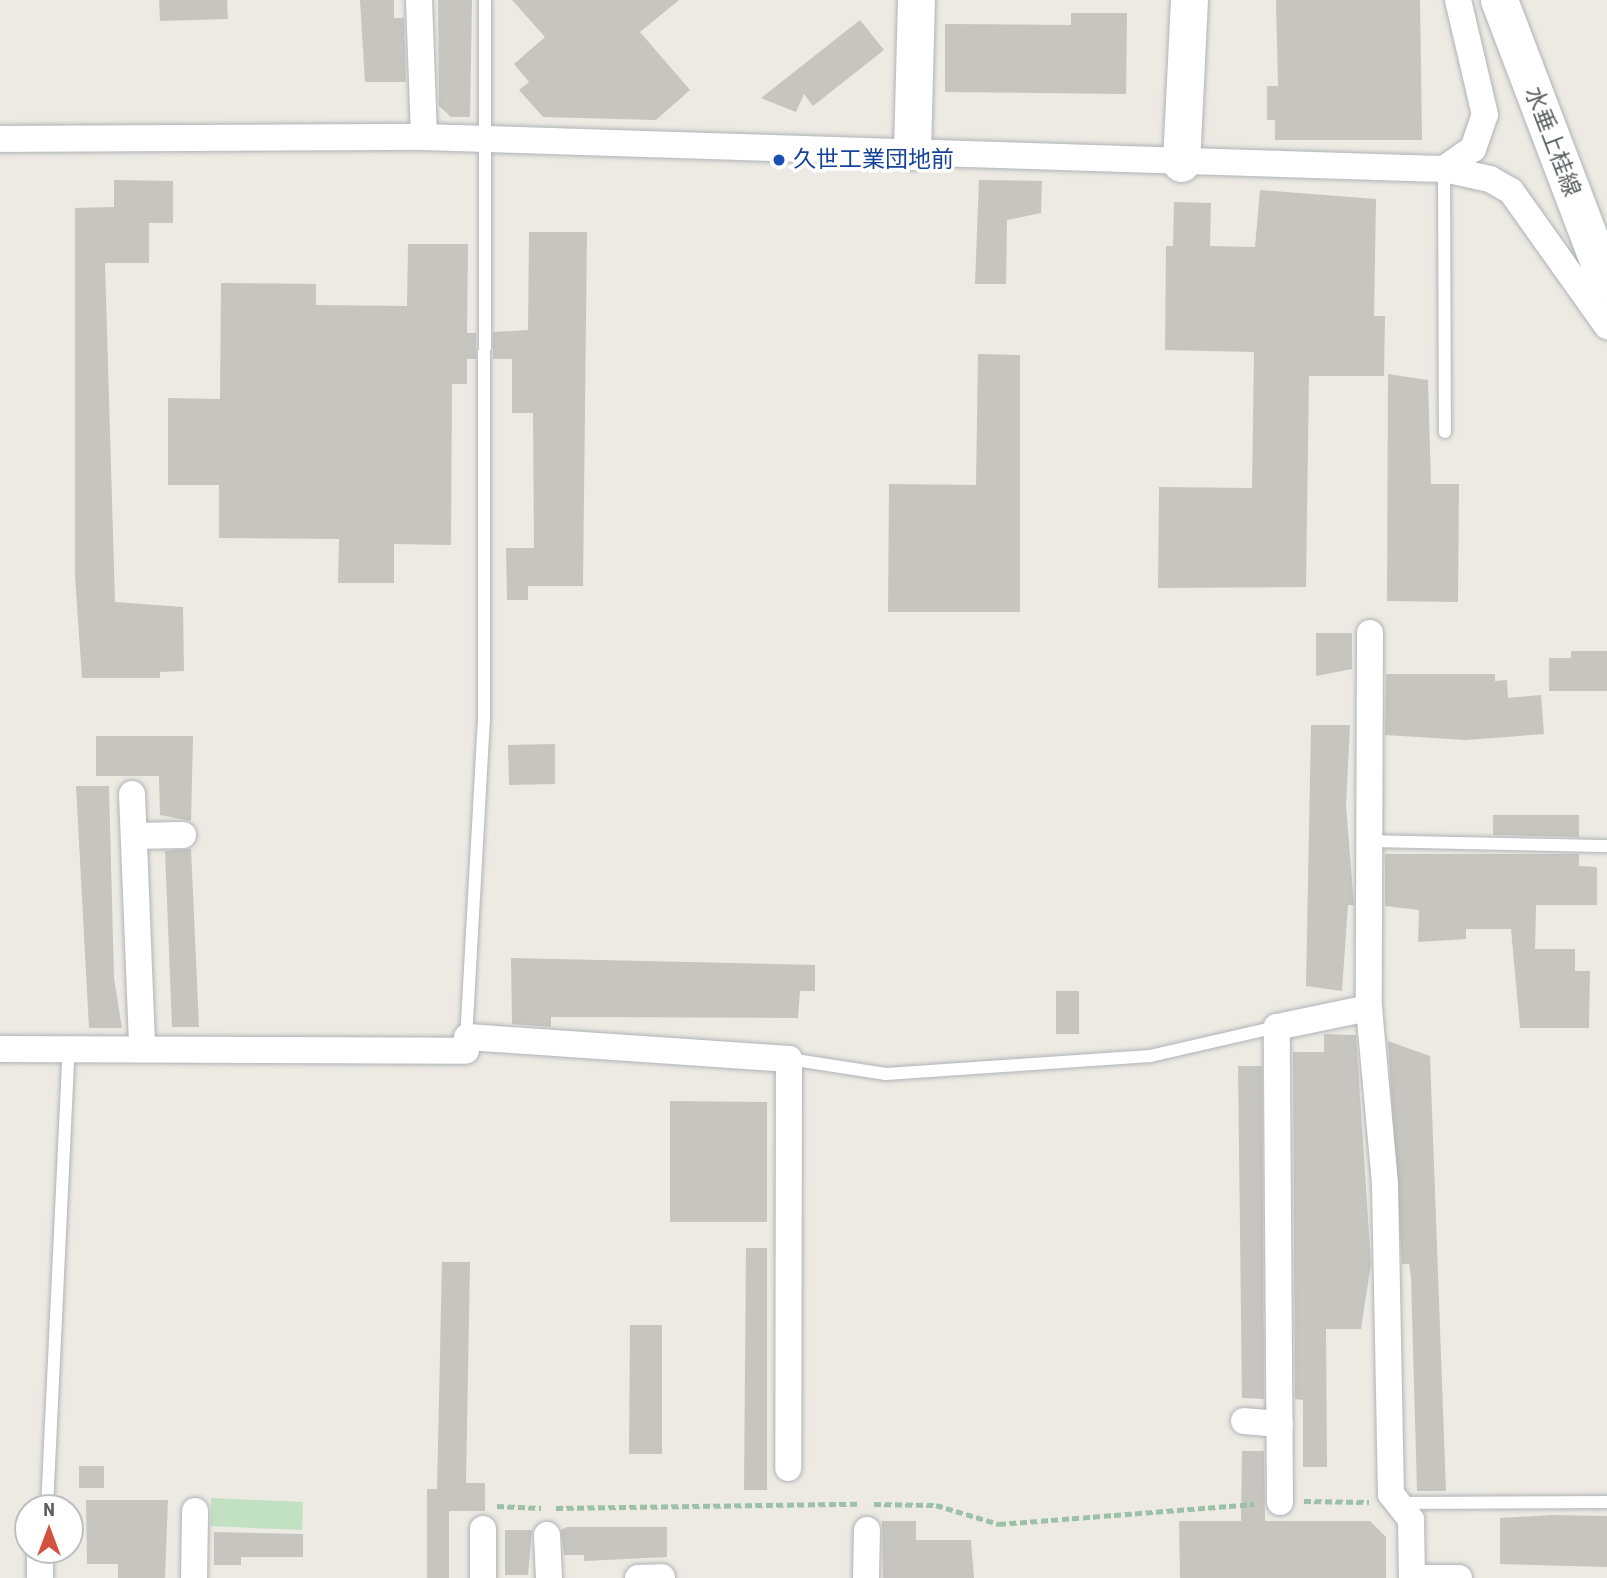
<!DOCTYPE html>
<meta charset="utf-8">
<style>
body{margin:0}
#map{position:relative;width:1607px;height:1578px;overflow:hidden;background:#eceae3;font-family:"Roboto Condensed","Noto Sans JP",sans-serif}
div>[style]{position:absolute}
[style*='--x']{left:calc(var(--x)*1px);top:calc(var(--y)*1px);width:calc(var(--w)*1px);rotate:calc(var(--a)*1deg)}
.green>*{inset:0;background:#c2e1c3}
.building>*{inset:0;background:#c7c5c0}
.path>*{height:4.5px;margin-top:-2.25px;transform-origin:0;background:repeating-linear-gradient(90deg,#9cc1a8 0 7px,transparent 0 10.5px)}
.roads{filter:drop-shadow(0 0 2px #b0b3b7) drop-shadow(0 0 2px #b0b3b7)}
.lane>*{height:12px;margin:-6px;padding:0 6px;transform-origin:6px;border-radius:6px;background:#fff}
.street>*{height:26px;margin:-13px;padding:0 13px;transform-origin:13px;border-radius:13px;background:#fff}
.secondary>*{height:37px;margin:-18.5px;padding:0 18.5px;transform-origin:18.5px;border-radius:18.5px;background:#fff}
.dots>*{width:19px;height:19px;translate:-50% -50%;box-sizing:border-box;border:4px solid #fff;border-radius:50%}
span{translate:-50% -50%;white-space:nowrap;text-align:center;line-height:1.15;-webkit-text-stroke:7px #fff;paint-order:stroke}
.street-label{font-size:23px;color:#5b5e62}
.transit-label{font-size:23px;color:#164399}
.left{translate:0 -50%;text-align:left}
.north{position:absolute;left:14px;top:1494px;width:70px;height:70px;box-sizing:border-box;background:#fff;border:2px solid #bdbfc0;border-radius:50%;rotate:0deg;font-size:19px;font-weight:700;line-height:28px;text-align:center;color:#5b5e62}
.north::after{content:'';display:block;margin:auto;width:24px;height:32px;background:#d45041;clip-path:polygon(50% 0,100% 100%,50% 72%,0 100%)}
</style>
<div id="map">
<div class="green">
<i style="clip-path:polygon(211px 1498px,303px 1502px,302px 1530px,211px 1526px)"></i>
</div>
<div class="building">
<i style="clip-path:polygon(159px 0,227px 0,228px 19px,160px 21px)"></i>
<i style="clip-path:polygon(360px 0,394px 0,394px 18px,404px 18px,406px 82px,365px 82px)"></i>
<i style="clip-path:polygon(438px 0,472px 0,470px 117px,451px 117px,439px 106px)"></i>
<i style="clip-path:polygon(512px 0,679px 0,640px 32px,690px 90px,656px 120px,543px 117px,519px 90px,529px 82px,514px 64px,545px 37px)"></i>
<i style="clip-path:polygon(1276px 0,1420px 0,1422px 140px,1275px 140px,1275px 120px,1267px 120px,1267px 86px,1278px 86px)"></i>
<i style="clip-path:polygon(1071px 13px,1127px 13px,1126px 94px,945px 92px,945px 24px,1071px 25px)"></i>
<i style="clip-path:polygon(860px 20px,884px 50px,813px 106px,804px 94px,796px 112px,761px 98px)"></i>
<i style="clip-path:polygon(114px 180px,173px 181px,173px 223px,149px 223px,149px 263px,105px 263px,115px 602px,183px 607px,184px 671px,160px 672px,160px 678px,82px 678px,75px 577px,75px 208px,114px 207px)"></i>
<i style="clip-path:polygon(979px 180px,1042px 181px,1041px 213px,1007px 220px,1006px 284px,975px 284px)"></i>
<i style="clip-path:polygon(1260px 190px,1376px 199px,1374px 316px,1385px 316px,1384px 376px,1309px 376px,1306px 587px,1158px 588px,1159px 487px,1252px 488px,1254px 352px,1165px 350px,1166px 246px,1173px 246px,1174px 202px,1211px 203px,1210px 246px,1255px 247px)"></i>
<i style="clip-path:polygon(529px 232px,587px 232px,583px 586px,528px 586px,528px 600px,507px 600px,506px 548px,534px 548px,533px 413px,512px 413px,512px 359px,493px 359px,493px 332px,528px 330px)"></i>
<i style="clip-path:polygon(408px 244px,468px 244px,467px 333px,476px 333px,476px 359px,467px 359px,467px 384px,452px 384px,451px 545px,394px 544px,394px 583px,338px 583px,339px 539px,219px 538px,219px 485px,168px 485px,168px 398px,220px 399px,221px 283px,316px 284px,316px 305px,407px 306px)"></i>
<i style="clip-path:polygon(978px 354px,1020px 355px,1020px 612px,888px 612px,889px 484px,976px 485px)"></i>
<i style="clip-path:polygon(1388px 374px,1428px 380px,1431px 484px,1459px 484px,1458px 602px,1387px 601px)"></i>
<i style="clip-path:polygon(1316px 633px,1352px 633px,1352px 669px,1316px 676px)"></i>
<i style="clip-path:polygon(1571px 651px,1607px 651px,1607px 691px,1549px 691px,1549px 658px,1571px 658px)"></i>
<i style="clip-path:polygon(1386px 674px,1495px 674px,1495px 681px,1507px 680px,1508px 698px,1541px 695px,1544px 734px,1466px 740px,1385px 735px)"></i>
<i style="clip-path:polygon(1311px 725px,1350px 725px,1346px 806px,1354px 905px,1348px 905px,1342px 991px,1306px 986px)"></i>
<i style="clip-path:polygon(96px 736px,193px 736px,191px 821px,160px 815px,159px 776px,96px 776px)"></i>
<i style="clip-path:polygon(555px 744px,555px 784px,509px 785px,508px 745px)"></i>
<i style="clip-path:polygon(76px 786px,109px 786px,114px 978px,122px 1028px,89px 1028px)"></i>
<i style="clip-path:polygon(1493px 815px,1579px 815px,1579px 837px,1493px 835px)"></i>
<i style="clip-path:polygon(191px 849px,199px 1027px,172px 1027px,165px 851px)"></i>
<i style="clip-path:polygon(1385px 854px,1579px 854px,1579px 866px,1597px 867px,1597px 905px,1536px 905px,1535px 949px,1575px 949px,1575px 971px,1590px 971px,1589px 1028px,1520px 1028px,1511px 929px,1466px 929px,1466px 939px,1418px 942px,1419px 910px,1385px 906px)"></i>
<i style="clip-path:polygon(511px 958px,815px 965px,815px 991px,800px 991px,798px 1018px,571px 1017px,551px 1017px,551px 1027px,512px 1024px)"></i>
<i style="clip-path:polygon(1056px 991px,1079px 991px,1079px 1034px,1056px 1034px)"></i>
<i style="clip-path:polygon(1324px 1034px,1356px 1035px,1371px 1264px,1361px 1329px,1326px 1329px,1327px 1467px,1303px 1467px,1303px 1400px,1295px 1399px,1293px 1052px,1324px 1052px)"></i>
<i style="clip-path:polygon(1388px 1041px,1430px 1056px,1446px 1491px,1417px 1491px,1411px 1277px,1409px 1264px,1402px 1264px)"></i>
<i style="clip-path:polygon(1238px 1066px,1262px 1066px,1264px 1399px,1242px 1398px)"></i>
<i style="clip-path:polygon(670px 1101px,767px 1102px,767px 1222px,670px 1222px)"></i>
<i style="clip-path:polygon(746px 1248px,767px 1248px,767px 1490px,744px 1490px)"></i>
<i style="clip-path:polygon(442px 1262px,470px 1262px,466px 1483px,485px 1483px,485px 1511px,449px 1511px,449px 1578px,427px 1578px,427px 1489px,437px 1489px)"></i>
<i style="clip-path:polygon(630px 1325px,662px 1325px,662px 1454px,629px 1454px)"></i>
<i style="clip-path:polygon(1242px 1451px,1264px 1451px,1265px 1521px,1370px 1521px,1386px 1537px,1386px 1578px,1180px 1578px,1179px 1521px,1241px 1521px)"></i>
<i style="clip-path:polygon(79px 1466px,104px 1466px,104px 1488px,79px 1488px)"></i>
<i style="clip-path:polygon(86px 1500px,168px 1500px,165px 1578px,118px 1578px,118px 1564px,87px 1564px)"></i>
<i style="clip-path:polygon(1553px 1515px,1607px 1516px,1607px 1567px,1500px 1564px,1500px 1518px)"></i>
<i style="clip-path:polygon(882px 1521px,916px 1521px,916px 1540px,971px 1540px,974px 1578px,883px 1578px)"></i>
<i style="clip-path:polygon(567px 1527px,667px 1527px,667px 1557px,584px 1561px,584px 1555px,564px 1555px,561px 1530px)"></i>
<i style="clip-path:polygon(505px 1530px,532px 1530px,528px 1575px,505px 1575px)"></i>
<i style="clip-path:polygon(214px 1532px,303px 1534px,303px 1557px,241px 1557px,241px 1565px,214px 1565px)"></i>
</div>
<div class="path">
<i style="--x:1304;--y:1501;--w:65;--a:0.9"></i>
<i style="--x:874;--y:1504;--w:62;--a:0.9"></i>
<i style="--x:936;--y:1505;--w:66;--a:16.8"></i>
<i style="--x:999;--y:1524;--w:256;--a:-4.5"></i>
<i style="--x:497;--y:1506;--w:44;--a:2.6"></i>
<i style="--x:556;--y:1508;--w:303;--a:-0.8"></i>
</div>
<div class="roads">
<div class="lane">
<i style="--x:1444;--y:169;--w:263;--a:89.8"></i>
<i style="--x:1367;--y:841;--w:240;--a:1.2"></i>
<i style="--x:466;--y:1040;--w:320;--a:-86.8"></i>
<i style="--x:484;--y:721;--w:721;--a:-89.92"></i>
<i style="--x:789;--y:1059;--w:98;--a:8.8"></i>
<i style="--x:886;--y:1074;--w:265;--a:-3.9"></i>
<i style="--x:1150;--y:1056;--w:130;--a:-12.9"></i>
<i style="--x:1399;--y:1503;--w:208;--a:-0.3"></i>
<i style="--x:47;--y:1508;--w:460;--a:-87.3"></i>
</div>
<div class="street">
<i style="--x:419;--y:0;--w:137;--a:87.9"></i>
<i style="--x:0;--y:139;--w:424;--a:-0.3"></i>
<i style="--x:424;--y:137;--w:1021;--a:1.8"></i>
<i style="--x:1444;--y:169;--w:35;--a:-35"></i>
<i style="--x:1473;--y:149;--w:36;--a:-71"></i>
<i style="--x:1485;--y:115;--w:118;--a:-103.2"></i>
<i style="--x:1444;--y:169;--w:47;--a:12.3"></i>
<i style="--x:1490;--y:179;--w:24;--a:30"></i>
<i style="--x:1511;--y:191;--w:166;--a:54.6"></i>
<i style="--x:1370;--y:633;--w:375;--a:90.2"></i>
<i style="--x:1369;--y:1008;--w:177;--a:84.8"></i>
<i style="--x:1385;--y:1184;--w:310;--a:88.9"></i>
<i style="--x:1391;--y:1494;--w:33;--a:52"></i>
<i style="--x:1411;--y:1520;--w:57;--a:89"></i>
<i style="--x:132;--y:794;--w:253;--a:87.7"></i>
<i style="--x:134;--y:836;--w:49;--a:-1.2"></i>
<i style="--x:467;--y:1037;--w:323;--a:3.9"></i>
<i style="--x:789;--y:1059;--w:409;--a:90.1"></i>
<i style="--x:0;--y:1049;--w:466;--a:0.2"></i>
<i style="--x:1244;--y:1421;--w:36;--a:5"></i>
<i style="--x:1280;--y:1502;--w:475;--a:-90.4"></i>
<i style="--x:1277;--y:1027;--w:94;--a:-11.7"></i>
<i style="--x:483;--y:1529;--w:49;--a:90"></i>
<i style="--x:547;--y:1535;--w:43;--a:87.3"></i>
<i style="--x:40;--y:1578;--w:28;--a:-90"></i>
<i style="--x:194;--y:1578;--w:67;--a:-89.1"></i>
<i style="--x:638;--y:1578;--w:24;--a:-2"></i>
<i style="--x:866;--y:1578;--w:48;--a:-88.8"></i>
<i style="--x:1412;--y:1578;--w:47;--a:0"></i>
</div>
<div class="secondary">
<i style="--x:1499;--y:0;--w:304;--a:69.2"></i>
<i style="--x:912;--y:151;--w:151;--a:-88.5"></i>
<i style="--x:1181;--y:163;--w:163;--a:-87.2"></i>
</div>
</div>
<div class="dots">
<i style="left:779px;top:160px;background:#1a4fb4"></i>
</div>
<div class="street-label">
<span style="left:1552px;top:142px;rotate:69deg">水垂上桂線</span>
</div>
<div class="transit-label">
<span class="left" style="left:793px;top:160px">久世工業団地前</span>
</div>
<div class="north">N</div>
</div>
